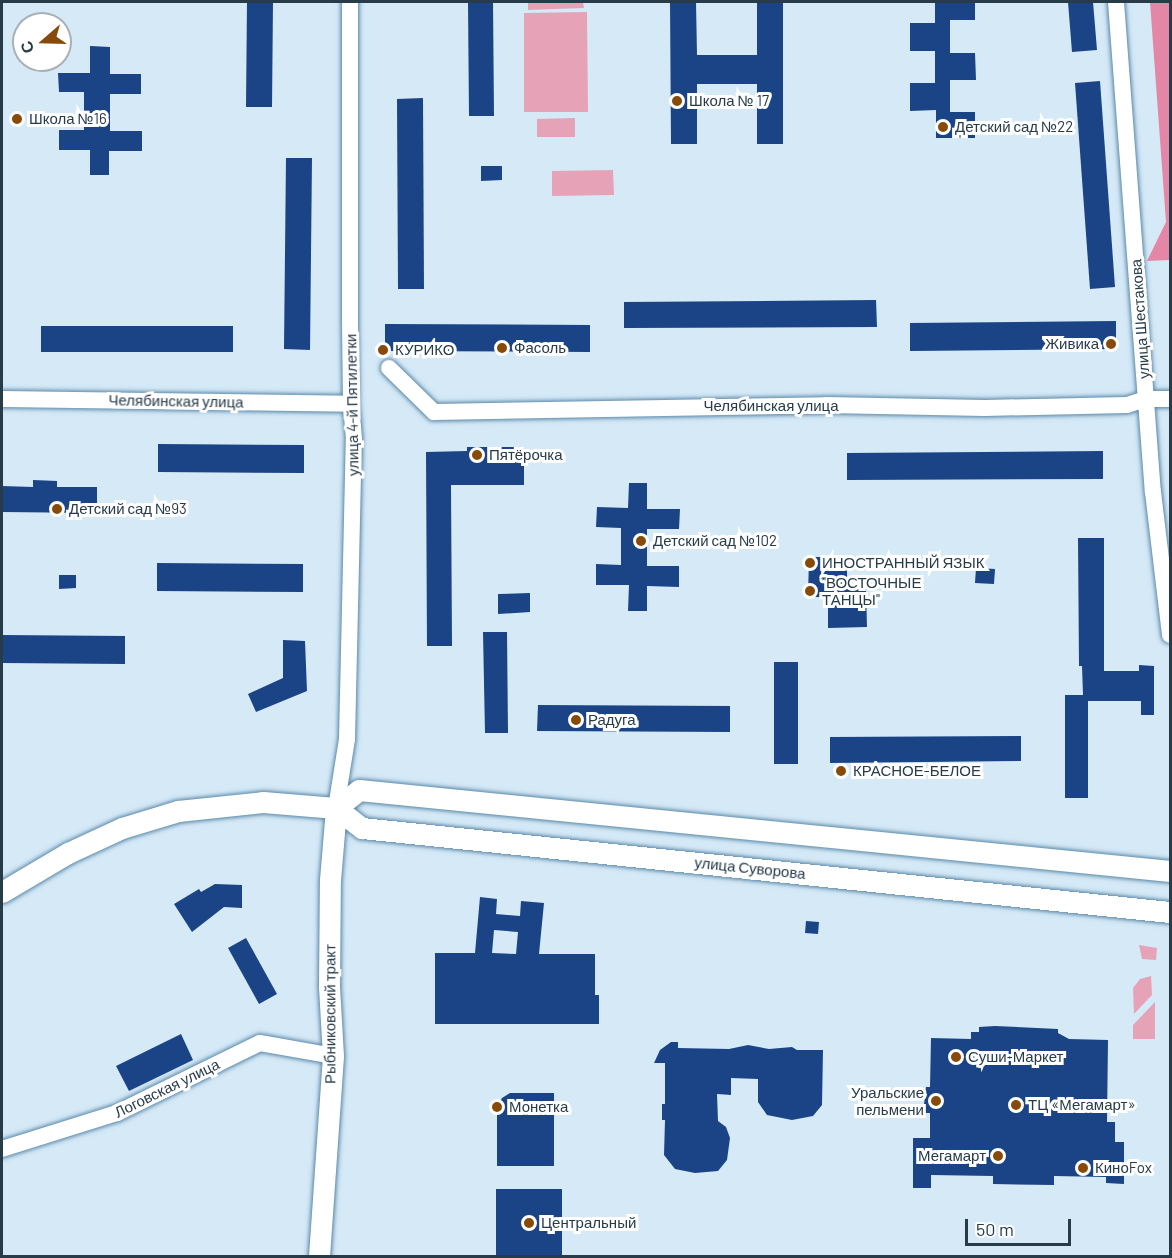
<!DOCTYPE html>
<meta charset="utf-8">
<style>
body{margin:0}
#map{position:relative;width:1172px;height:1258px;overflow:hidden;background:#d5e9f7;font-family:Barlow,sans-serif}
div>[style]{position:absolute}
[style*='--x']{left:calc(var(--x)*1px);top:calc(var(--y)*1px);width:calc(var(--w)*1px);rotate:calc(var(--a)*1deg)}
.green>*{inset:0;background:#e6a3b8}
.forest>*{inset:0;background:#e487a6}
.building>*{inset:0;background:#1a4486}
.roads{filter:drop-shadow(0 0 2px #5a89a9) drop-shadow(0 0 2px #5a89a9)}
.minor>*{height:16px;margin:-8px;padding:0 8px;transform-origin:8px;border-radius:8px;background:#fff}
.major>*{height:21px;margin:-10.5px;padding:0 10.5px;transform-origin:10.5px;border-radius:10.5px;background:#fff}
.dots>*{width:16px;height:16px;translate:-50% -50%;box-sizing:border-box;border:3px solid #fff;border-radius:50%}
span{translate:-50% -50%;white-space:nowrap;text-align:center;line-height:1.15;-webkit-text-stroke:6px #fff;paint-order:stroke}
.poi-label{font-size:15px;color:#273b49}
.left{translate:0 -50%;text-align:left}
.right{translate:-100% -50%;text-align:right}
.street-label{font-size:15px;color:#273b49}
.frame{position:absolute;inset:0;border:3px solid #273b49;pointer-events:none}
.north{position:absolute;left:12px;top:12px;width:60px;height:60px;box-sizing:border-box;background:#fff;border:2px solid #a9b1b6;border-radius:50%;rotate:250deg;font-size:16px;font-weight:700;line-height:24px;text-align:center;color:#273b49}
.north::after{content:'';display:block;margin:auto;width:21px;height:27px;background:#874a08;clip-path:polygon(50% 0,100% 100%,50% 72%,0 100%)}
.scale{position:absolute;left:965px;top:1219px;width:106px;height:27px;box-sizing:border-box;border:3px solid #273b49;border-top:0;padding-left:8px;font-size:18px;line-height:21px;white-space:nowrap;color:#273b49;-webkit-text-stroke:4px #fff;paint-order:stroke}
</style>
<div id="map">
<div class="green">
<i style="clip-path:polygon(528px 2px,583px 2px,584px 8px,528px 10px)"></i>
<i style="clip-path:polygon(587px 12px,588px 112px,524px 112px,524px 13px)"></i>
<i style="clip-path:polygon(575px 118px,575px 137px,537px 137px,537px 119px)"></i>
<i style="clip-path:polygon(613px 170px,614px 195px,552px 196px,552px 171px)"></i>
<i style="clip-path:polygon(1139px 945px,1157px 948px,1156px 960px,1142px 959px)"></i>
<i style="clip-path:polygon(1151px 976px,1152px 995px,1134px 1014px,1133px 988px,1140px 979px)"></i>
<i style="clip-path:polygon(1155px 1002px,1155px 1039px,1133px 1039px,1133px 1025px)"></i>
</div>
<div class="forest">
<i style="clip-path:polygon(1150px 2px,1170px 2px,1170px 260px,1147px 261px,1166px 222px)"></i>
</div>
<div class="building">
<i style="clip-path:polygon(247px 2px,273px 2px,272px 107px,246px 107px)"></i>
<i style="clip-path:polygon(468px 2px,493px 2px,494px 116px,469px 116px)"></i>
<i style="clip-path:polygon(670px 2px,696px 2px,697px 55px,757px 55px,757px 2px,783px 2px,783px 144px,757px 144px,757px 84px,697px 84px,697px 144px,671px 144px)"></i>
<i style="clip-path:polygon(935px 2px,975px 2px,975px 20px,950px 20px,950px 53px,975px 53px,976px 80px,950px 80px,950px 112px,975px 112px,975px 138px,936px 138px,936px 110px,910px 111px,910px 83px,935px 83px,935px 51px,910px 51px,910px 23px,935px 23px)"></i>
<i style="clip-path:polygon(1068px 2px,1093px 2px,1097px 50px,1072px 52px)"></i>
<i style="clip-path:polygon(90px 46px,110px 47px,110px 74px,141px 74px,141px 94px,110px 94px,110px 131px,142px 131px,142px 151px,109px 151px,109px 175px,90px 175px,90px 150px,59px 150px,59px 130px,84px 130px,84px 92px,59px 92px,58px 73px,90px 73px)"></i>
<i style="clip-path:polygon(1100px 81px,1115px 287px,1090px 289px,1075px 83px)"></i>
<i style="clip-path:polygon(423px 98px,424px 289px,398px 289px,397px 99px)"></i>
<i style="clip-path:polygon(286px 158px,312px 158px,310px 350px,284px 349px)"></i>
<i style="clip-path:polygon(481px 166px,502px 166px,502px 180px,481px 181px)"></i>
<i style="clip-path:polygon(876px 300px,877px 327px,624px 328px,624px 302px)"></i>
<i style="clip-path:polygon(1116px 321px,1116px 349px,910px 351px,910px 323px)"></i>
<i style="clip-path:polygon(385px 324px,590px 325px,590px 352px,385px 351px)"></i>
<i style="clip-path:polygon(41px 326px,233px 326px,233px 352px,41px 352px)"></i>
<i style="clip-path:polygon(158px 444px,304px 445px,304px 473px,158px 472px)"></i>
<i style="clip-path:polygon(467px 447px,524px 447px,524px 485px,451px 485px,452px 646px,427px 646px,426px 452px,467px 451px)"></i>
<i style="clip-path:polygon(1103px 451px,1103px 479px,847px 480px,847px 453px)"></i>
<i style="clip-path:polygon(33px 480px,57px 481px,57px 487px,97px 487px,97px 513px,2px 512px,2px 486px,33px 487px)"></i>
<i style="clip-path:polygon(629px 483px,647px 483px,647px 509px,680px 509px,679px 529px,647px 529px,647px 566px,679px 566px,679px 587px,647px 586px,647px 611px,628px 611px,629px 585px,596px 585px,596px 564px,621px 565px,621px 528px,596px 527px,597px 507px,628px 508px)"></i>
<i style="clip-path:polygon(1078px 538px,1104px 538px,1104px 671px,1139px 671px,1139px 665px,1154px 666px,1154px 715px,1141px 715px,1141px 701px,1088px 701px,1088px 798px,1065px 798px,1065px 695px,1083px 695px,1082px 666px,1079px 666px)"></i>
<i style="clip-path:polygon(809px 557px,847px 557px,847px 589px,866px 589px,867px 627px,828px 628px,828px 597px,808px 597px)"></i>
<i style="clip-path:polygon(157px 563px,303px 564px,303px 592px,157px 591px)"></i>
<i style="clip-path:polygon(976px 568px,995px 569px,994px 584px,975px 583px)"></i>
<i style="clip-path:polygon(59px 575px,76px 575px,76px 588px,59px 589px)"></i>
<i style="clip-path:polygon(530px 593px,530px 612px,498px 614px,498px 594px)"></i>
<i style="clip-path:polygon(483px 632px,507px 632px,508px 733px,485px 733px)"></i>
<i style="clip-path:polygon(2px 635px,125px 636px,125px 664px,2px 663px)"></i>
<i style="clip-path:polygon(283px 640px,305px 641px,307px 691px,256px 712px,248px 694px,283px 678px)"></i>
<i style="clip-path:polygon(774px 662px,798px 662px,798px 764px,774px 764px)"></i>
<i style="clip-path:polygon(538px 705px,730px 706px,730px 732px,537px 731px)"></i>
<i style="clip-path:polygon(1021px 736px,1021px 761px,830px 763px,830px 737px)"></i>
<i style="clip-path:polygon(215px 884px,242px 885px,242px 908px,224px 907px,192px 932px,174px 904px,199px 889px,201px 892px)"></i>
<i style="clip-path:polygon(evenodd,480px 897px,497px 899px,496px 914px,520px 916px,521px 901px,544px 903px,539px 954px,595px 954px,595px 995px,599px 995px,599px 1024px,435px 1024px,435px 953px,475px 953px,480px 897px,494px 930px,518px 932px,516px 954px,492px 953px,494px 930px)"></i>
<i style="clip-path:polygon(806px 921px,819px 922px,818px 934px,805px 933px)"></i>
<i style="clip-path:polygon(246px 938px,277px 994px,259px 1004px,228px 948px)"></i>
<i style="clip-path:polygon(995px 1026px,1058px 1029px,1058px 1033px,1069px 1039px,1108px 1040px,1107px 1122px,1115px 1122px,1115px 1142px,1124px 1142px,1124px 1184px,1106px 1183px,1106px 1177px,1054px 1176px,1054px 1185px,993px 1184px,993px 1176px,931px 1175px,931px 1188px,913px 1188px,913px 1138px,930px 1138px,930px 1113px,923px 1113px,926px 1087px,930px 1087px,931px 1038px,971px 1039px,971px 1032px,979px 1032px,979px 1027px)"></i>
<i style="clip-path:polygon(181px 1034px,193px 1060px,129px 1091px,116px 1066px)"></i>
<i style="clip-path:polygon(671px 1042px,678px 1042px,678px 1048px,729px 1049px,748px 1045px,769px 1049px,792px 1047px,797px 1050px,823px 1050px,822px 1105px,813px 1116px,792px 1120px,767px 1115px,758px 1102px,758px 1079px,731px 1078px,731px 1095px,717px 1094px,718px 1121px,726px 1127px,730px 1138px,727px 1160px,718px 1171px,695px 1173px,675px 1169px,664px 1155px,665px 1120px,662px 1120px,662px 1104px,665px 1104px,665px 1063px,654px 1063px,660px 1050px)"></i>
<i style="clip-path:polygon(510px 1093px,554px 1093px,554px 1166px,497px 1166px,497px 1107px,502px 1098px)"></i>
<i style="clip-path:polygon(496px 1189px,562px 1189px,562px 1257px,496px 1257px)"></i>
</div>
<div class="roads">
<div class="minor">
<i style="--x:1116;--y:2;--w:491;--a:85.7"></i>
<i style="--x:1153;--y:492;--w:144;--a:83.2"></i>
<i style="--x:389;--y:368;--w:63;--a:44.4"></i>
<i style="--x:434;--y:412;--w:392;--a:-1"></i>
<i style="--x:826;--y:405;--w:159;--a:1.1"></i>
<i style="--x:985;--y:408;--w:142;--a:-1.2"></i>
<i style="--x:1127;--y:405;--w:20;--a:-18"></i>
<i style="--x:1146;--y:399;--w:24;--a:0"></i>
<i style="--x:2;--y:399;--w:349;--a:0.8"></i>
<i style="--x:336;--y:808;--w:70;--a:-80.9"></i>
<i style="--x:347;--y:739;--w:300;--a:-88.7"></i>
<i style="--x:354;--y:439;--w:35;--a:-95"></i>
<i style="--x:351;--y:404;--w:87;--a:-90.7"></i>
<i style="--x:350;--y:317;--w:315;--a:-90"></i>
<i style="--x:2;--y:1149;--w:121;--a:-17.4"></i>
<i style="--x:117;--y:1113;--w:159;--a:-26.1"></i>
<i style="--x:260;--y:1043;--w:74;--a:10.1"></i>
</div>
<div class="major">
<i style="--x:336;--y:808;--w:29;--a:-38"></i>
<i style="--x:359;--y:790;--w:815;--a:5.7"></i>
<i style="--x:2;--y:892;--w:77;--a:-30.6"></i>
<i style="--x:68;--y:853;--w:60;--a:-24.8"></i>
<i style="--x:122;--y:828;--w:59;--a:-16.9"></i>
<i style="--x:178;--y:811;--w:85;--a:-6"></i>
<i style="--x:263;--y:802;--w:73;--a:4.7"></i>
<i style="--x:336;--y:808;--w:33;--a:38"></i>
<i style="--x:362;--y:828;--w:812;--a:5.94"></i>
<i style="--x:319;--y:1256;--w:200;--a:-86"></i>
<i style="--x:333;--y:1056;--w:70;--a:-93.3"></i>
<i style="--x:329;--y:986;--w:106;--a:-89.5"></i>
<i style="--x:330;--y:880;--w:72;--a:-85.2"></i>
</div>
</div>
<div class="dots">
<i style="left:677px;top:101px;background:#874a08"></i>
<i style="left:17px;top:119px;background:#874a08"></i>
<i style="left:943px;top:127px;background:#874a08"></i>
<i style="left:1111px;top:344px;background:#874a08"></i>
<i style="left:502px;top:348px;background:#874a08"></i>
<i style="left:383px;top:350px;background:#874a08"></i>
<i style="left:477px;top:455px;background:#874a08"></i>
<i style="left:57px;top:509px;background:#874a08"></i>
<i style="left:641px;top:541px;background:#874a08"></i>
<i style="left:810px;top:563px;background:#874a08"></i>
<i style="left:810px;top:591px;background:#874a08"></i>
<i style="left:576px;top:720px;background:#874a08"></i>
<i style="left:841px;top:771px;background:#874a08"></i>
<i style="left:956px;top:1057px;background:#874a08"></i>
<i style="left:936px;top:1101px;background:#874a08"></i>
<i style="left:1016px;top:1105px;background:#874a08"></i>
<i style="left:497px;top:1107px;background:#874a08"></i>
<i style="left:998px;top:1156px;background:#874a08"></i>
<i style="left:1083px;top:1168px;background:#874a08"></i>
<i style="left:529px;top:1223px;background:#874a08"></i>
</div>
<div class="poi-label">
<span class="left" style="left:689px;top:101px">Школа № 17</span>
<span class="left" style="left:29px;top:119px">Школа №16</span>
<span class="left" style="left:955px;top:127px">Детский сад №22</span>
<span class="right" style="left:1099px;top:344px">Живика</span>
<span class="left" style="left:514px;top:348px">Фасоль</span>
<span class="left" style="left:395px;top:350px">КУРИКО</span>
<span class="left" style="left:489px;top:455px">Пятёрочка</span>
<span class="left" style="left:69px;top:509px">Детский сад №93</span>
<span class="left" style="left:653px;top:541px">Детский сад №102</span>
<span class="left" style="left:822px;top:563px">ИНОСТРАННЫЙ ЯЗЫК</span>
<span class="left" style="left:822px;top:591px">"ВОСТОЧНЫЕ<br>ТАНЦЫ"</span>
<span class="left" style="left:588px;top:720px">Радуга</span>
<span class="left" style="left:853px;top:771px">КРАСНОЕ-БЕЛОЕ</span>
<span class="left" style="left:968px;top:1057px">Суши-Маркет</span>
<span class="right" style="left:924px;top:1101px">Уральские<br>пельмени</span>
<span class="left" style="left:1028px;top:1105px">ТЦ «Мегамарт»</span>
<span class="left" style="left:509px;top:1107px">Монетка</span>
<span class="right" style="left:986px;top:1156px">Мегамарт</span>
<span class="left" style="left:1095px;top:1168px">КиноFox</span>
<span class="left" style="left:541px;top:1223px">Центральный</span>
</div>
<div class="street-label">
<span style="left:1140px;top:319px;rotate:-94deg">улица Шестакова</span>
<span style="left:176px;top:401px;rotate:1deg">Челябинская улица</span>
<span style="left:352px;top:405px;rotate:-91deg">улица 4-й Пятилетки</span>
<span style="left:771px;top:406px">Челябинская улица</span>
<span style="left:750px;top:868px;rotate:6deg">улица Суворова</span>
<span style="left:330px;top:1014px;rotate:-90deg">Рыбниковский тракт</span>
<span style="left:167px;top:1088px;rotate:-26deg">Логовская улица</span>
</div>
<div class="frame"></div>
<div class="north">С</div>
<div class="scale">50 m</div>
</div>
